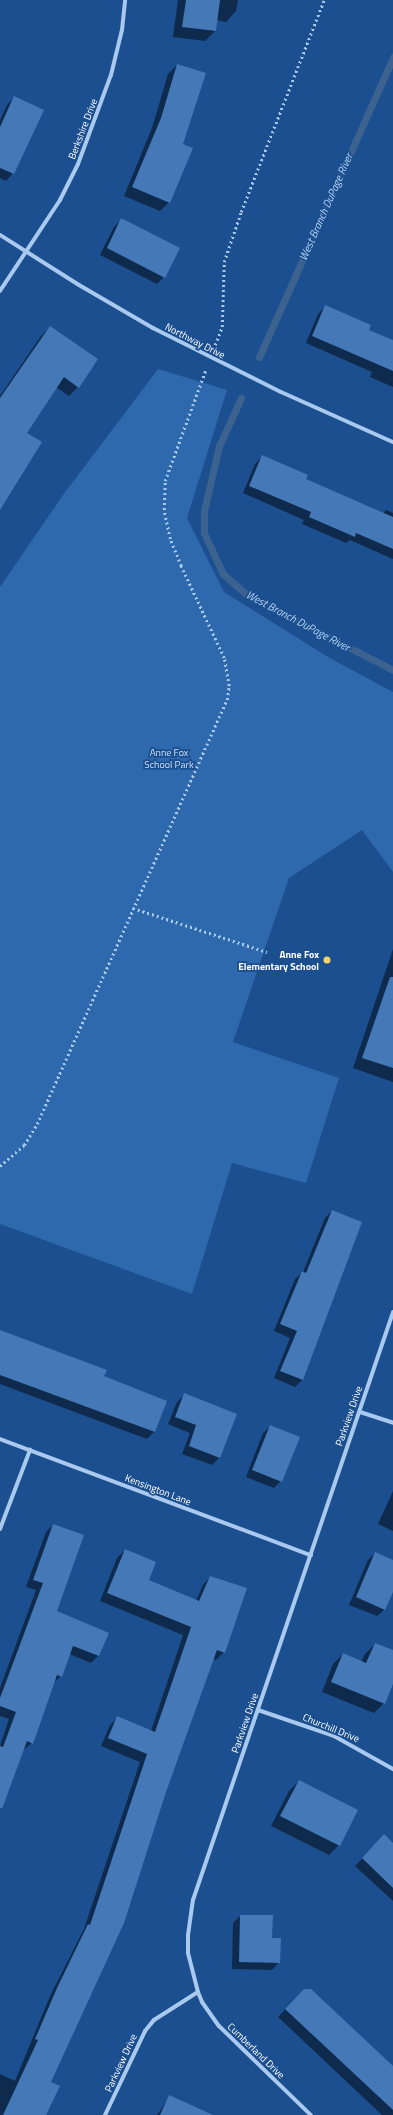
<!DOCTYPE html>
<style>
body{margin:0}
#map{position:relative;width:393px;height:2115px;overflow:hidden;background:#1b4f8f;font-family:"Titillium Web",sans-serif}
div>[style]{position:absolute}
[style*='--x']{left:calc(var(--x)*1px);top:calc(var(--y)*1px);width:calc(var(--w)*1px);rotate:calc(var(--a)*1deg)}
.green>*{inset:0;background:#2e69ad}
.shadow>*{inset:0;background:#0007}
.stream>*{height:7px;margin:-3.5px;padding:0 3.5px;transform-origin:3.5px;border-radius:3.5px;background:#3c6290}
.building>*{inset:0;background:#4478b7}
.path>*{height:2.5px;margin-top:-1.25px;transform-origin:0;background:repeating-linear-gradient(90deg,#a9c9ee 0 2px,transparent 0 5px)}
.minor>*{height:4px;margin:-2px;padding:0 2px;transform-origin:2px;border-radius:2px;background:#a9c9ee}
.dots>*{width:11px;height:11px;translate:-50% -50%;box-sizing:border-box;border:2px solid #1b4f8f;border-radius:50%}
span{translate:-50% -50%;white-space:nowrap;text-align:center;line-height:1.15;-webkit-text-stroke:3.5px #1b4f8f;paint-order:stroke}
.street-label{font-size:10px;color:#fff}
.park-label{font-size:10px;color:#cfe3fa}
.poi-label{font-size:10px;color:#fff;font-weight:700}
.right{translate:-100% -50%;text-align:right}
.water-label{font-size:11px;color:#b5d3f5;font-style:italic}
</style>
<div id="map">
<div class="green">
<i style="clip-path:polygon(158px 369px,227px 390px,187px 518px,224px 592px,328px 657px,393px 692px,393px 872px,362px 830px,289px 878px,233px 1042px,339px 1078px,306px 1183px,232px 1163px,192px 1294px,0 1224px,0 587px,63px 495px)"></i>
</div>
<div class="shadow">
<i style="clip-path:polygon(178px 0,238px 0,236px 11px,226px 22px,217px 20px,215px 31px,205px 41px,173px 37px)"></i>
<i style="clip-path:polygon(177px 65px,182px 144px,169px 202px,160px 211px,124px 196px,152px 128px,168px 74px)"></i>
<i style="clip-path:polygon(15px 97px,13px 173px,6px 181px,0 178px,0 120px,7px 105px)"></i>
<i style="clip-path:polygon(122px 219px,164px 277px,157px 284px,100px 255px,114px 227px)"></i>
<i style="clip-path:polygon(326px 306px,368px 330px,393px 341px,393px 387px,370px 377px,372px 372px,306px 343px,318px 314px)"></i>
<i style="clip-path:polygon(50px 327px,78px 387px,69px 396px,56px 387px,26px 433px,0 507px,0 396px,41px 336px)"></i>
<i style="clip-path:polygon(263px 456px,305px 480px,383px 514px,386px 510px,393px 513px,393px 559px,350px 540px,346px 543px,302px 524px,304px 520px,243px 493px,255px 464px)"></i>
<i style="clip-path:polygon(393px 949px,393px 1082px,353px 1068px)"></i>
<i style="clip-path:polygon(332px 1211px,337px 1287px,302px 1380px,295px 1387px,274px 1378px,290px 1338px,274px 1331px,295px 1279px,303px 1272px,325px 1218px)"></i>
<i style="clip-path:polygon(0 1331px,103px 1377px,154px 1432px,147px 1439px,0 1384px)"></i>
<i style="clip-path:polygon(184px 1395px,236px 1414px,219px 1458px,212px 1465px,182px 1454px,190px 1433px,168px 1424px,177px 1402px)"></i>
<i style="clip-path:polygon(271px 1426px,281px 1481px,274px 1488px,246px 1477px,263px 1433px)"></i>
<i style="clip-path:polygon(393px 1491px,393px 1531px,378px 1524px)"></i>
<i style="clip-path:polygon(53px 1525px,55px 1612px,108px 1633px,98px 1656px,91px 1663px,69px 1654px,61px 1676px,53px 1683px,32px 1743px,23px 1750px,0 1810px,0 1746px,9px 1719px,0 1716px,0 1688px,36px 1590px,26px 1587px,46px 1532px)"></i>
<i style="clip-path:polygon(125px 1550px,147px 1581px,196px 1601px,203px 1585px,210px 1577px,224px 1652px,216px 1660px,213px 1659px,50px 2083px,45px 2115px,0 2115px,0 2074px,15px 2081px,50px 1996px,84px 1929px,140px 1762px,101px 1746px,110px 1725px,117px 1718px,151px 1731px,183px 1635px,100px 1601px,117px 1558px)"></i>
<i style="clip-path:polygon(375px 1553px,393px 1561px,393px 1589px,385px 1609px,377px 1616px,349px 1605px,368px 1560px)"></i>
<i style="clip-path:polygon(375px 1644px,393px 1651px,393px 1682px,384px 1703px,374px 1713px,322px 1692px,333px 1664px,343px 1654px,361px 1662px,365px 1654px)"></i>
<i style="clip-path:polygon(299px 1781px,339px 1845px,329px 1855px,271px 1826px,289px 1791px)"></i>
<i style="clip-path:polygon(377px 1843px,393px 1845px,393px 1901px,355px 1866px)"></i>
<i style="clip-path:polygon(240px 1916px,272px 1916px,271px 1939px,279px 1962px,272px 1970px,232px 1969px,233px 1923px)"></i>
<i style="clip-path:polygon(296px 1998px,393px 2068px,393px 2115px,382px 2115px,278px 2017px)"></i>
<i style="clip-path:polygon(170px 2096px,194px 2115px,157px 2115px)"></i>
</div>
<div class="stream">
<i style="--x:259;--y:357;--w:329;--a:-65.9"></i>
<i style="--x:241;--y:398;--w:53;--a:114.6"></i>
<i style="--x:219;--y:446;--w:67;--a:103"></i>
<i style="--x:204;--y:511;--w:22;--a:90"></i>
<i style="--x:204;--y:533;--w:45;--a:65.1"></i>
<i style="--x:223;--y:574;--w:32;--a:41"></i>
<i style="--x:247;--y:595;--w:164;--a:27.2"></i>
</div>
<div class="building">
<i style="clip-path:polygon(186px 0,220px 0,216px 31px,182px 27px)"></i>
<i style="clip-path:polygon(177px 64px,206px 73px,183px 144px,193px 148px,170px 203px,132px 187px,161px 118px)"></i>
<i style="clip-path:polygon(14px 96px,44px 110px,14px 174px,0 168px,0 127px)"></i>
<i style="clip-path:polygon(121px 218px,180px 248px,165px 278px,107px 248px)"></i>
<i style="clip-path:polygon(325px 305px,371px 325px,369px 330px,393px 340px,393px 371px,312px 336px)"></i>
<i style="clip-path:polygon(50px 326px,98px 359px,79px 388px,64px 377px,27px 433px,42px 442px,0 510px,0 398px)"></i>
<i style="clip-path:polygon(262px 455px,308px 475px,306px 479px,393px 517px,393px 549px,356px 533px,355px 537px,309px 517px,311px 512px,249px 486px)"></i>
<i style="clip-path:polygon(390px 977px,393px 977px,393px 1068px,362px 1058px)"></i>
<i style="clip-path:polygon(332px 1210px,362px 1222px,303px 1380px,280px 1371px,297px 1331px,280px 1324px,302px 1271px,306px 1273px)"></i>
<i style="clip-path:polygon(0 1330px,107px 1370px,104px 1376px,167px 1401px,155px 1432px,0 1375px)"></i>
<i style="clip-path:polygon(184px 1393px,237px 1414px,220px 1458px,189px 1446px,196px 1425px,175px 1417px)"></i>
<i style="clip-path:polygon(270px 1425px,300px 1437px,282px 1482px,252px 1470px)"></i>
<i style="clip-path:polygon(53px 1524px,84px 1535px,57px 1611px,109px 1633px,99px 1656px,73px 1646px,62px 1677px,57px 1675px,33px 1744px,27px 1741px,2px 1809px,0 1808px,0 1746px,3px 1747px,16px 1712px,0 1706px,0 1698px,43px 1583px,33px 1580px)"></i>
<i style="clip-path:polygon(125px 1549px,156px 1562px,149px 1580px,199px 1601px,210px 1576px,247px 1588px,225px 1653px,217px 1650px,166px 1792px,124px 1923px,51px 2082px,60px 2086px,46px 2115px,3px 2115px,38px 2040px,35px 2039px,57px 1988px,88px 1924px,90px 1925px,147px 1754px,108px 1738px,117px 1716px,155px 1732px,191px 1627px,107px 1593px)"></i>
<i style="clip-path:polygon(375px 1552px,393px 1560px,393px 1592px,385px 1610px,356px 1597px)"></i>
<i style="clip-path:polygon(375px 1643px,393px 1650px,393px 1684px,385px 1704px,331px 1682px,343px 1653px,366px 1663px)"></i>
<i style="clip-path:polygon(299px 1780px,358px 1810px,340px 1846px,280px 1816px)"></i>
<i style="clip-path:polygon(384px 1834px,393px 1843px,393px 1888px,362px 1858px)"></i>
<i style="clip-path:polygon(240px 1915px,273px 1915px,272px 1938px,281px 1938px,280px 1963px,239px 1962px)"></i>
<i style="clip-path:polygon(304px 1989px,311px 1989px,393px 2066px,393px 2110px,285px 2009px)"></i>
<i style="clip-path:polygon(169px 2095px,213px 2115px,160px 2115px)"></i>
</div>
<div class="path">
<i style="--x:215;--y:345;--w:19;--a:-69"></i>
<i style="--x:222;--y:327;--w:65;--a:-88.2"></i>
<i style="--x:224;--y:262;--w:53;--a:-71.2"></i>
<i style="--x:241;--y:212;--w:228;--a:-68.6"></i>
<i style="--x:133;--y:908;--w:141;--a:18.2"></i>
<i style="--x:0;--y:1166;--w:32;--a:-41"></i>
<i style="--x:24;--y:1145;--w:25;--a:-58"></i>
<i style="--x:37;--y:1124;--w:465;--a:-65.9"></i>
<i style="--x:227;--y:700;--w:14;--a:-82"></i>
<i style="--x:229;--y:686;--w:28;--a:-100"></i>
<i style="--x:224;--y:658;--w:102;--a:-115.1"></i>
<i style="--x:181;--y:566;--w:29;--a:-112"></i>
<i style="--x:170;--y:539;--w:30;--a:-102"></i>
<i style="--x:164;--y:510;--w:29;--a:-88"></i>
<i style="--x:165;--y:481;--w:119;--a:-69.9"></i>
</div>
<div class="minor">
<i style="--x:0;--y:235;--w:93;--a:32.3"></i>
<i style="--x:79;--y:285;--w:86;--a:30.2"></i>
<i style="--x:153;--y:328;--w:143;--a:26.6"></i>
<i style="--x:281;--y:392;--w:123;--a:24.1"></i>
<i style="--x:0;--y:291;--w:109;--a:-56.6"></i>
<i style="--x:60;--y:200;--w:40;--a:-63.4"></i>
<i style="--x:78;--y:164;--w:95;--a:-69.7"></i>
<i style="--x:111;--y:75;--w:46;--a:-76.3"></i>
<i style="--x:122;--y:30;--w:30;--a:-84"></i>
<i style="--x:360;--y:1412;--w:35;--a:18"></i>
<i style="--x:0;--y:1439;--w:332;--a:20.5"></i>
<i style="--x:0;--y:1529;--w:85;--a:-69.2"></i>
<i style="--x:258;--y:1710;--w:80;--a:18.9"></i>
<i style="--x:334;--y:1736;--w:68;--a:29.2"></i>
<i style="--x:198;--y:1992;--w:11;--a:68"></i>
<i style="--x:202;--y:2002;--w:29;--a:55"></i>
<i style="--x:219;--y:2026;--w:128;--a:44.1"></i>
<i style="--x:105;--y:2115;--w:93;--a:-64.5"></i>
<i style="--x:145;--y:2031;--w:14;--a:-51"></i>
<i style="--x:154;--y:2020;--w:52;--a:-32.5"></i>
<i style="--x:198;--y:1992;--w:40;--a:-104.4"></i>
<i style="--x:188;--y:1953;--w:18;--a:-90"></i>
<i style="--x:188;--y:1935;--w:35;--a:-82"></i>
<i style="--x:193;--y:1900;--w:621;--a:-71.21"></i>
</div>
<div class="dots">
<i style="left:327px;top:960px;background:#ffd166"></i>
</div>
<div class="street-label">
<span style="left:83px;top:129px;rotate:-69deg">Berkshire Drive</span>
<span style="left:195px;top:341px;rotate:27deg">Northway Drive</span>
<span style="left:349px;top:1416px;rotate:-71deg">Parkview Drive</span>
<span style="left:158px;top:1490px;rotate:21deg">Kensington Lane</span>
<span style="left:245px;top:1723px;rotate:-71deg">Parkview Drive</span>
<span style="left:331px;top:1728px;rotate:22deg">Churchill Drive</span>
<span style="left:256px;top:2051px;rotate:44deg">Cumberland Drive</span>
<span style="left:121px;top:2063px;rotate:-65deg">Parkview Drive</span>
</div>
<div class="park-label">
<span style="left:169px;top:758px">Anne Fox<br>School Park</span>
</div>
<div class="poi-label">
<span class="right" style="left:319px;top:960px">Anne Fox<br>Elementary School</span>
</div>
<div class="water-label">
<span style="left:326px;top:207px;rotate:-66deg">West Branch DuPage River</span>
<span style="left:298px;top:621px;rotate:28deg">West Branch DuPage River</span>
</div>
</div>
